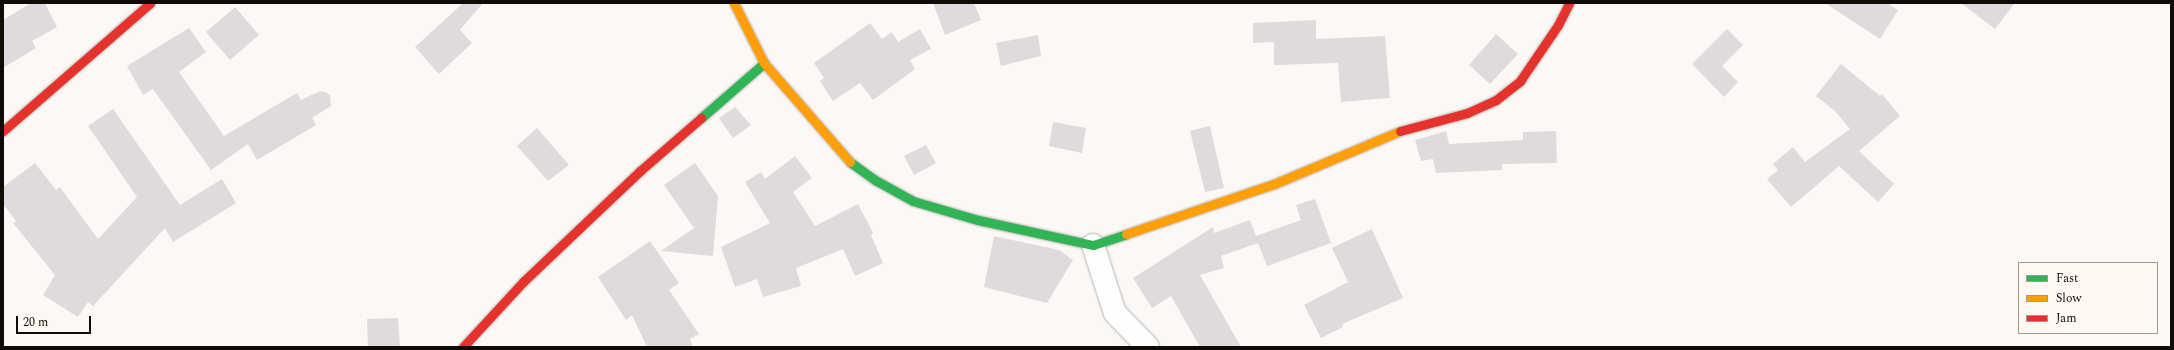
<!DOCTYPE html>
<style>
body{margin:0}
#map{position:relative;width:2174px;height:350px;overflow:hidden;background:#fbf8f5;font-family:Spectral,serif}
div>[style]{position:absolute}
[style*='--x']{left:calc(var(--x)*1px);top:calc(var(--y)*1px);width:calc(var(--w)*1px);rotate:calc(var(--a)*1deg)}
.building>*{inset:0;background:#dfdbdc}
.roads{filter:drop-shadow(0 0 1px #b8b4b1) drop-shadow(0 0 1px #b8b4b1)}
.street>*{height:22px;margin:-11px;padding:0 11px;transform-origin:11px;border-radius:11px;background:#fefefe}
.fast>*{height:9px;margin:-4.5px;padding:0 4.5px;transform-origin:4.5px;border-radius:4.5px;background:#30b455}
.slow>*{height:9px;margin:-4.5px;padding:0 4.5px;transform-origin:4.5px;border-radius:4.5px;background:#ff9f0a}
.jam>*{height:9px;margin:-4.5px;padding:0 4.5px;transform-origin:4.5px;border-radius:4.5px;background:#e5322d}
span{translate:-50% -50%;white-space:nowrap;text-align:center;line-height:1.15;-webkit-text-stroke:3px #fef7f2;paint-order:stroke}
.frame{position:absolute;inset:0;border:4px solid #110b07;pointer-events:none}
.legend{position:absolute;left:2018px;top:262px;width:140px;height:72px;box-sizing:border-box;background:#fef7f2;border:1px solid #9f9994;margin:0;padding:5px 7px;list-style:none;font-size:12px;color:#110b07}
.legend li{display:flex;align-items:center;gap:8px;height:20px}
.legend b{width:20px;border:1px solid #9f9994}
.scale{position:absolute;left:16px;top:316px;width:75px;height:18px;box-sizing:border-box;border:2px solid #110b07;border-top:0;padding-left:5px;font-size:12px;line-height:14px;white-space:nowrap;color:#110b07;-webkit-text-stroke:3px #fef7f2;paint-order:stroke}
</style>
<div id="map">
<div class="building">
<i style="clip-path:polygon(31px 3px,45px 3px,57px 27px,32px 41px,36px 48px,3px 68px,3px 20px)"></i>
<i style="clip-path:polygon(463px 3px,483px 3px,460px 30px,472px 43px,439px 74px,415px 47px)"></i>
<i style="clip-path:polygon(933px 3px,974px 3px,981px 20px,945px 35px)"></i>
<i style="clip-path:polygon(1825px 3px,1887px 3px,1898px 10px,1880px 39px)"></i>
<i style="clip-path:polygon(1961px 3px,2015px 3px,1995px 29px)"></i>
<i style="clip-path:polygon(235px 7px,259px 35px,230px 60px,206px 32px)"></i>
<i style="clip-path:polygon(1316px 20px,1316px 39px,1385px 36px,1390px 98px,1341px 102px,1338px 63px,1274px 65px,1274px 42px,1253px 43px,1253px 23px)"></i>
<i style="clip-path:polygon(870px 23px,882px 39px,892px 32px,898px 42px,920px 29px,931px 49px,910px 60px,915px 69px,873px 100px,860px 83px,833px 101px,820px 81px,824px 78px,814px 63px)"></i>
<i style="clip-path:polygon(189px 28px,206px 52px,179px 72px,224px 136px,297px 93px,301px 100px,320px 91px,325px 92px,330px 95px,331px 106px,312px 118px,316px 125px,257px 160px,248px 144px,211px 170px,153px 89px,143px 95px,127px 66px)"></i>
<i style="clip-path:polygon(1727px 29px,1743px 45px,1722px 66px,1738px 82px,1724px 97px,1692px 64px)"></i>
<i style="clip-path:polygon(1496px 34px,1518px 54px,1490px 84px,1469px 65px)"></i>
<i style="clip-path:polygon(1038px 35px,1041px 56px,1001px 66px,996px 43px)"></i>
<i style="clip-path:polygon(1841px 64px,1880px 96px,1882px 94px,1900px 116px,1859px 151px,1894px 184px,1878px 202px,1839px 166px,1791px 207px,1767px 179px,1778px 170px,1773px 164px,1793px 147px,1805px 162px,1850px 129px,1835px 111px,1816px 96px)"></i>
<i style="clip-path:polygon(735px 107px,751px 125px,733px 138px,719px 118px)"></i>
<i style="clip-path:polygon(113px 109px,180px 205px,222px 179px,236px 203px,173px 242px,165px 228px,93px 306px,88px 302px,78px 317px,43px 295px,55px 275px,13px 223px,16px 221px,3px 204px,3px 187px,35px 163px,56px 190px,60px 187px,98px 239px,137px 197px,88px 126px)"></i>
<i style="clip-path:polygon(1053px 122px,1086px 128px,1082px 153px,1049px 146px)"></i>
<i style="clip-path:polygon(1210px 126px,1224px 188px,1205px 192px,1190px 131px)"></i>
<i style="clip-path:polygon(537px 128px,569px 165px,548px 181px,517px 146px)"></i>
<i style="clip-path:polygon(1446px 131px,1449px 144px,1523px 140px,1523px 132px,1556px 131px,1557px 163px,1502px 164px,1502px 170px,1436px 173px,1433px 159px,1421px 161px,1415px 140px)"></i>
<i style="clip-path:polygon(926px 145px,936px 163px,914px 175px,904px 156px)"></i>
<i style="clip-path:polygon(795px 156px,812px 178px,793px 192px,815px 226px,858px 204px,873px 233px,871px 235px,883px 263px,855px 276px,843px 249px,796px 268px,801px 286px,763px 297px,757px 279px,735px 287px,721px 247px,770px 223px,745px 182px,761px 172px,765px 179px)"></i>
<i style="clip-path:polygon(695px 163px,718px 196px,713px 256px,661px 251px,694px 228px,664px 185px)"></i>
<i style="clip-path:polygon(1315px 199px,1331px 243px,1267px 266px,1258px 243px,1221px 256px,1224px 268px,1200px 275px,1241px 347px,1200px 347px,1171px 296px,1152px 308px,1133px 278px,1213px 227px,1214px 233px,1250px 220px,1256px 236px,1301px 220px,1296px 205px)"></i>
<i style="clip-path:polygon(1372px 229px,1403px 298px,1342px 324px,1343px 327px,1321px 338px,1304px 305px,1348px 282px,1332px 248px)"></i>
<i style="clip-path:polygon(994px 236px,1059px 250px,1073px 260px,1047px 303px,984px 287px)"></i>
<i style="clip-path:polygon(650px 241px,679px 283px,669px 290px,699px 334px,690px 339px,693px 347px,647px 347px,632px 315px,626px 320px,598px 277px)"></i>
<i style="clip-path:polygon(398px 318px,400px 347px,368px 347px,367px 319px)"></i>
</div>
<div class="roads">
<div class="street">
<i style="--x:1093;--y:245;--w:71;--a:72.1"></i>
<i style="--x:1115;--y:313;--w:47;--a:45.9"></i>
</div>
<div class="fast">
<i style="--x:701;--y:118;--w:84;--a:-41.1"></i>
<i style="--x:850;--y:162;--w:31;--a:36"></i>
<i style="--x:875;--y:180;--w:43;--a:28.9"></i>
<i style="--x:913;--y:201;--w:68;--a:16.3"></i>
<i style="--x:978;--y:220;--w:118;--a:12.3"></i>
<i style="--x:1093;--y:245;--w:35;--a:-18"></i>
</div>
<div class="slow">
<i style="--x:734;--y:3;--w:67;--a:63.4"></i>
<i style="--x:764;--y:63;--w:131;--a:49"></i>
<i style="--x:1126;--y:234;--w:156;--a:-18.7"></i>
<i style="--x:1274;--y:184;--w:137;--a:-22.8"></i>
</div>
<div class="jam">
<i style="--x:3;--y:131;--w:195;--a:-41"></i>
<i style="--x:1400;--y:131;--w:69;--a:-15"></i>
<i style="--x:1467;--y:113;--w:32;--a:-24"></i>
<i style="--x:1496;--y:100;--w:31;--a:-38"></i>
<i style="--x:1520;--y:81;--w:68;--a:-55.8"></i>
<i style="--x:1558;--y:25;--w:25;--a:-63"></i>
<i style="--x:463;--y:347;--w:90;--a:-47.3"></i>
<i style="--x:524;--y:281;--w:160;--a:-43.5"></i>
<i style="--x:640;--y:171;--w:81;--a:-41"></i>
</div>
</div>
<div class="frame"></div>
<ul class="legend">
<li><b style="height:5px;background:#30b455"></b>Fast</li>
<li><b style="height:5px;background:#ff9f0a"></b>Slow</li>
<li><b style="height:5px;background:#e5322d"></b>Jam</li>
</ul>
<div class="scale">20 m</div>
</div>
